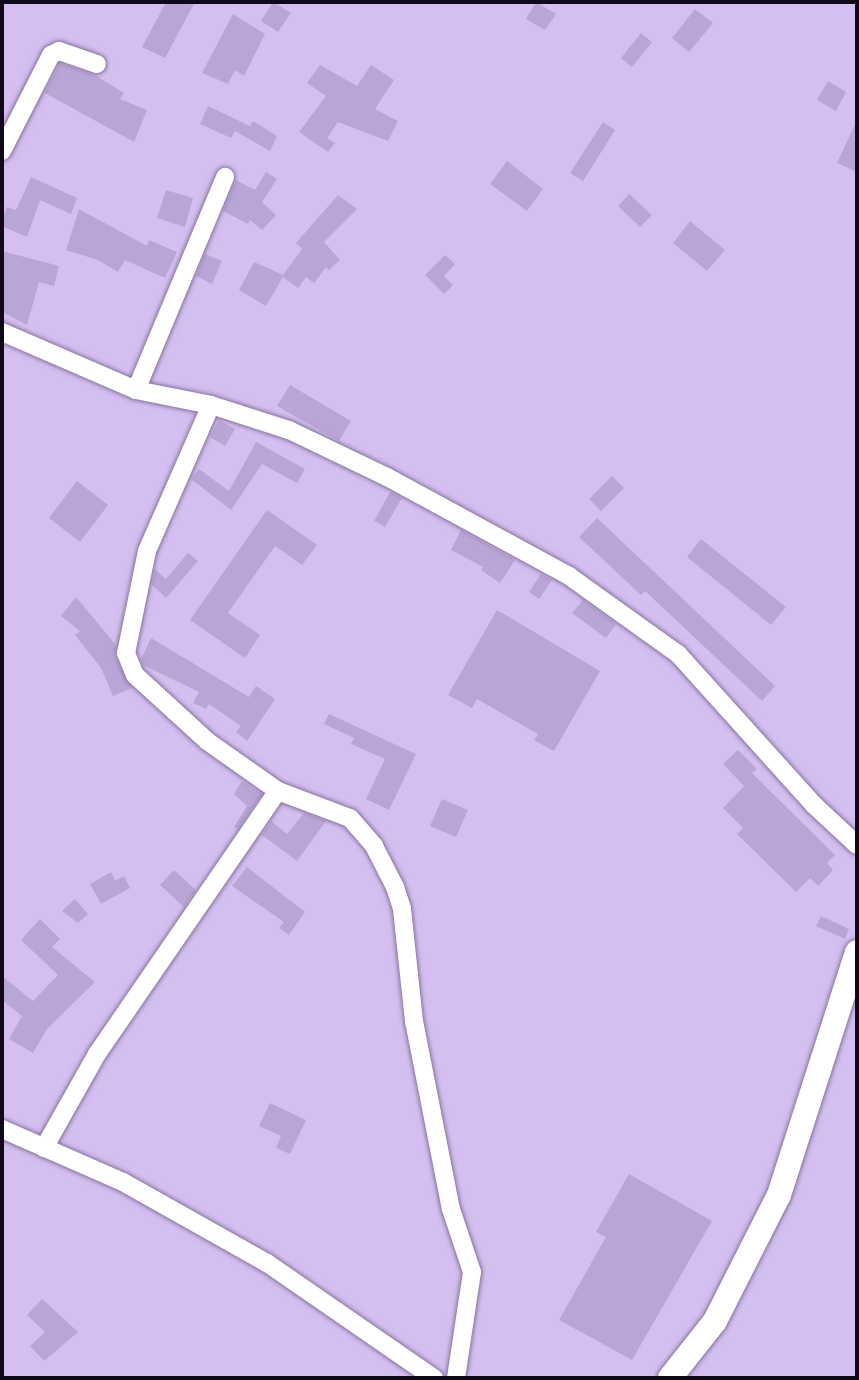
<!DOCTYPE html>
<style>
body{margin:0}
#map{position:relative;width:859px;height:1380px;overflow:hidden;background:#d4bff0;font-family:"Noto Sans",sans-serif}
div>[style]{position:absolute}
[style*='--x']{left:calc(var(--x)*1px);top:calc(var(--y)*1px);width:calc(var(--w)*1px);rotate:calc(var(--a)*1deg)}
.building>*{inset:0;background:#baa6d6}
.roads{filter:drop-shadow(0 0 2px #8773a0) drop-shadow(0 0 2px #8773a0)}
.street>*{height:18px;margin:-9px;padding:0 9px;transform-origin:9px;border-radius:9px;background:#fff}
.secondary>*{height:24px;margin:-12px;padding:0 12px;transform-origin:12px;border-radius:12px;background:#fff}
span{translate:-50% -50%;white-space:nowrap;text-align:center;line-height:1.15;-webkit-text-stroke:5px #efe5ff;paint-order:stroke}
.frame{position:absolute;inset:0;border:4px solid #11091a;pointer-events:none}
</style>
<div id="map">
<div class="building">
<i style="clip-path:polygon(166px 2px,195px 2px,165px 58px,142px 47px)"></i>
<i style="clip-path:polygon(273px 2px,291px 13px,278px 32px,261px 21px)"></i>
<i style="clip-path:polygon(536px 2px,556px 14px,545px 30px,526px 19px)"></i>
<i style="clip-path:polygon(695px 9px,713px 23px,689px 52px,672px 38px)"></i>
<i style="clip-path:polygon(233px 14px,265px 34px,244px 76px,235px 70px,228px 84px,202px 73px)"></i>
<i style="clip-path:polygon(641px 33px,652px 42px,632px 67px,621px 58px)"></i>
<i style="clip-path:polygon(60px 63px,95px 75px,124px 93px,120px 99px,147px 110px,134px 142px,45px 93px)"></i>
<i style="clip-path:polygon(320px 65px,357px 86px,371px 65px,394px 80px,375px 109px,398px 121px,388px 141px,338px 122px,327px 138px,335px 143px,328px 152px,299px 132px,326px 96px,307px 83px)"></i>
<i style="clip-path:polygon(828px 81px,846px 92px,836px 111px,817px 100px)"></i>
<i style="clip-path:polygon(208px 106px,250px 126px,253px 121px,277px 136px,270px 151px,235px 131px,231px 138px,200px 124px)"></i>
<i style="clip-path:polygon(857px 120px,857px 172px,837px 163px)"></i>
<i style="clip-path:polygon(603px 122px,615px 130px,583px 181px,570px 173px)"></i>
<i style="clip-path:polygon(507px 161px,543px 189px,527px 211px,490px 184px)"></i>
<i style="clip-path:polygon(266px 172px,277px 179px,262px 202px,276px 215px,262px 230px,250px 220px,248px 224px,223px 211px,236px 180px,255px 190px)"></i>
<i style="clip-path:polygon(31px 177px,77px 198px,71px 214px,40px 200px,27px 237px,2px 226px,2px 220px,7px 207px,16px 210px)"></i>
<i style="clip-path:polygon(166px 190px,193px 198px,185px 227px,157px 218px)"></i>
<i style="clip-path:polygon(629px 194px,652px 215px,640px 227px,618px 206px)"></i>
<i style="clip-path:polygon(338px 195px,357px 209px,324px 242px,340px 260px,329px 270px,326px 267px,314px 283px,306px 277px,298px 288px,283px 277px,266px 306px,239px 290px,254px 262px,283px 275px,302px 249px,296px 243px)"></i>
<i style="clip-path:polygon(79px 209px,147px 246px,149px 240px,177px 252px,165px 278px,125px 260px,118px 272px,98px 260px,66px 250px)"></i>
<i style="clip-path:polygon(690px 221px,725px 250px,707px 271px,673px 243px)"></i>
<i style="clip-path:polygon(2px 251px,59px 266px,54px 286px,39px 282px,27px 325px,2px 312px)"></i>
<i style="clip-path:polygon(205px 254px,222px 261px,212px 284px,196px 276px)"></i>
<i style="clip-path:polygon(445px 255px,455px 264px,444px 276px,453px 285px,444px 294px,425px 275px)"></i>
<i style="clip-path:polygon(290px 385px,351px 421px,339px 441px,277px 406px)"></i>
<i style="clip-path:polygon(219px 420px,235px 429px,225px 446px,210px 437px)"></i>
<i style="clip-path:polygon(256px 442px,305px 469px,297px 483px,262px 464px,231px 510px,191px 479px,199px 469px,229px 491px)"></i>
<i style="clip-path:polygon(612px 476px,624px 488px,601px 511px,589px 499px)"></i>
<i style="clip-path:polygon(77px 481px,108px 505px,80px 542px,49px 518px)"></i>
<i style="clip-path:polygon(390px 492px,402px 498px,385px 527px,374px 521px)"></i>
<i style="clip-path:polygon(267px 510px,317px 545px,302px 565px,275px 546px,228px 613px,260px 635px,245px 658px,190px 620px)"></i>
<i style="clip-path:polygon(597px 518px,775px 686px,762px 701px,645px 591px,641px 595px,579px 537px)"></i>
<i style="clip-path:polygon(461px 530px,515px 560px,500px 583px,481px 570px,483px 567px,451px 550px)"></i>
<i style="clip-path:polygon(701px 539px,786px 607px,771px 625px,687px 557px)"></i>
<i style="clip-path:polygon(188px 553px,198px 561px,166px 598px,152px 585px,155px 569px,166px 579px)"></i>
<i style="clip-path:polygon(541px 574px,552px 580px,539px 599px,529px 592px)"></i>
<i style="clip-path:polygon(76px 597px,116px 645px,115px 657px,132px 688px,113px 696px,101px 668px,75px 635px,80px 631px,61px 616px)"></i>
<i style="clip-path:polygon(583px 600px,616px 624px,606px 638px,572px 613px)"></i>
<i style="clip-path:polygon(497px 610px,600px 671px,554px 751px,534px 740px,538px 734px,477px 699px,472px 708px,448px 695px)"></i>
<i style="clip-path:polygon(151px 638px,249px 697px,256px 686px,275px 699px,247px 741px,236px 732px,241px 726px,209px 704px,206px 709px,193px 703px,199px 692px,143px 665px,141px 659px)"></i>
<i style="clip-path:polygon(329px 714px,416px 754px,389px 810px,366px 799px,385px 759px,351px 744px,354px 738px,324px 724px)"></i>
<i style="clip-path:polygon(738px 750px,757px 769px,752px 773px,835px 855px,827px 863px,833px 870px,818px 886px,810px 878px,796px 892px,737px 834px,743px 828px,723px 808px,744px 786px,723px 764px)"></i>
<i style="clip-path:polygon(242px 781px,262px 794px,238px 829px,234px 827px,247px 806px,234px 794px)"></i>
<i style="clip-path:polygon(442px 799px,468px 810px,456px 837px,430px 826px)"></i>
<i style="clip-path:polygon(304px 813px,326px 821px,297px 861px,262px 835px,271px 821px,287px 834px)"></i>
<i style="clip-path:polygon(247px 867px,305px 912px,289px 935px,279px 928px,284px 922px,232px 886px)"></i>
<i style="clip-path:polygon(174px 870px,196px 890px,184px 907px,160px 885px)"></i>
<i style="clip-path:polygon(111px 872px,115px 881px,124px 876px,130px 888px,101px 904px,90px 884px)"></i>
<i style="clip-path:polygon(75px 899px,88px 914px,78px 923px,62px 911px)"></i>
<i style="clip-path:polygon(821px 916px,849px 929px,845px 939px,816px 926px)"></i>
<i style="clip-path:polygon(40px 919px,60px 939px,52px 947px,95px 982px,47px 1029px,33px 1053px,9px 1039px,22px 1016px,2px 1000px,2px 976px,33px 1001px,58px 975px,21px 940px)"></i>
<i style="clip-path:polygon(270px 1103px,306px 1120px,290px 1154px,276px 1148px,281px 1136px,259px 1126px)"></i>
<i style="clip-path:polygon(629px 1174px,712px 1221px,632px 1360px,559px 1320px,606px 1237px,596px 1232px)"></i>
<i style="clip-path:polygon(42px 1299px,78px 1332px,44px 1361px,30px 1346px,45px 1332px,27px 1315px)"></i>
</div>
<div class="roads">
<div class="street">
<i style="--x:2;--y:151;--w:108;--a:-63"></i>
<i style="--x:51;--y:55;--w:9;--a:-27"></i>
<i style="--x:59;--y:51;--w:40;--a:18.9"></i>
<i style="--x:2;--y:332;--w:146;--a:23.4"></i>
<i style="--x:136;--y:390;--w:76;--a:11.3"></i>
<i style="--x:211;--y:405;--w:82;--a:17.8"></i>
<i style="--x:289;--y:430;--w:109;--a:25.6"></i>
<i style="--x:387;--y:477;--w:207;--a:28.5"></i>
<i style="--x:569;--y:576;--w:134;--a:35.6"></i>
<i style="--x:678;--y:654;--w:203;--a:48"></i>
<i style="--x:814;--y:805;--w:59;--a:42.9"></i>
<i style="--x:136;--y:390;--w:231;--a:-67.3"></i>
<i style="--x:211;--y:405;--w:159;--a:113.7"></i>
<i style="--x:147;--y:551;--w:104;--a:101.6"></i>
<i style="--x:126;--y:653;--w:24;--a:68"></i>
<i style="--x:135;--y:675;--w:98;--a:42.5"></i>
<i style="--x:207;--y:741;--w:87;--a:35.2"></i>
<i style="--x:278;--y:791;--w:77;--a:20.6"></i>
<i style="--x:350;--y:818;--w:37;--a:49"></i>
<i style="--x:374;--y:846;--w:46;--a:62.9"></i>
<i style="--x:395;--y:887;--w:23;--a:72"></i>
<i style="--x:402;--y:909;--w:113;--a:83.9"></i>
<i style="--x:414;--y:1021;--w:192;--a:78.9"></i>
<i style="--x:451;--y:1209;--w:66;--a:71.6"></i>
<i style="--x:472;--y:1272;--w:107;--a:98.6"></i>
<i style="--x:2;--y:1129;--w:132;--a:23.7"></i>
<i style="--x:123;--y:1182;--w:165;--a:29.4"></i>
<i style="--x:267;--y:1263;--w:203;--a:34.6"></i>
<i style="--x:44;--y:1148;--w:108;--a:-60.6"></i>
<i style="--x:97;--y:1054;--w:319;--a:-55.5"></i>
</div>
<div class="secondary">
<i style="--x:670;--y:1378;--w:73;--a:-51.7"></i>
<i style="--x:715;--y:1321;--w:141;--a:-63.1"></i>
<i style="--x:779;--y:1195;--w:255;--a:-72.2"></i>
</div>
</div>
<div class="frame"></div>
</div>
